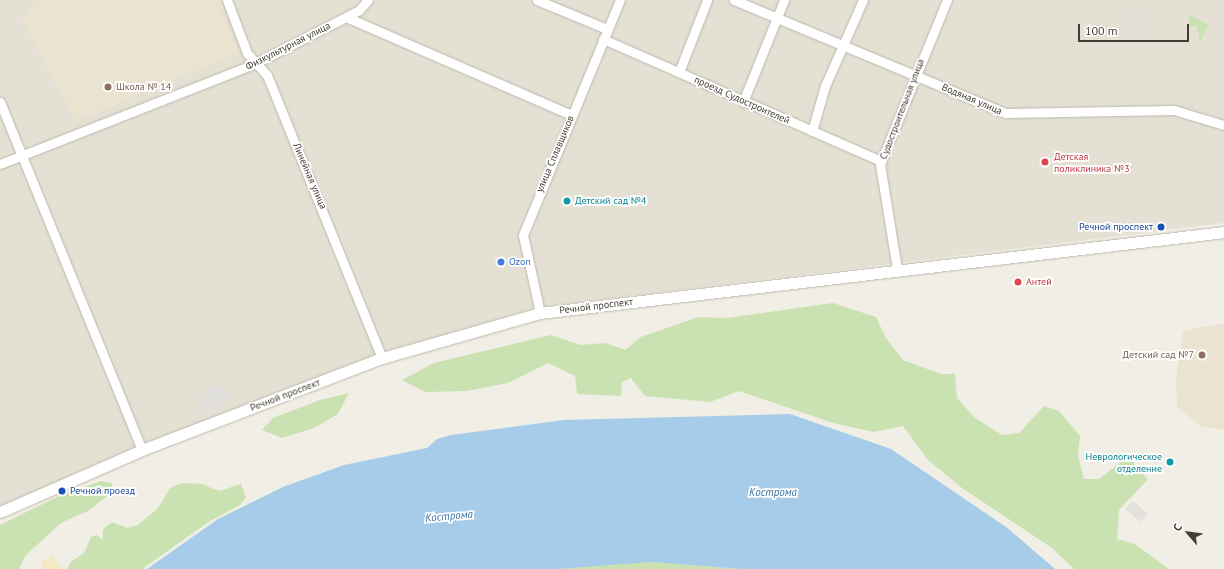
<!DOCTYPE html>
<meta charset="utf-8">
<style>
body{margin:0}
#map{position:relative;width:1224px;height:569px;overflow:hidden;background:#f1eee5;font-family:"PT Sans",sans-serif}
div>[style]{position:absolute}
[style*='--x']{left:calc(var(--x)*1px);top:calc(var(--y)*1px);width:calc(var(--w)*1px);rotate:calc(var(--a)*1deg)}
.residential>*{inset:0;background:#e4e0d4}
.education>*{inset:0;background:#e9e3d0}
.green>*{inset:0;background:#cae2b1}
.sand>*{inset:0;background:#f3eac4}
.parking>*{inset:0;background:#e2e0dd}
.water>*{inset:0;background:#a6cce9}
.roads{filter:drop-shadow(0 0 1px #beb8ac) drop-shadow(0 0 1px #beb8ac)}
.minor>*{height:9px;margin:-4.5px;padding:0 4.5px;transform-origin:4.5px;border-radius:4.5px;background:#fff}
.tertiary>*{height:11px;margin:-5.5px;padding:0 5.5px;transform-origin:5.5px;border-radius:5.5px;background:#fff}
.dots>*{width:11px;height:11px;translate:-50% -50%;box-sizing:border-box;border:2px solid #fff;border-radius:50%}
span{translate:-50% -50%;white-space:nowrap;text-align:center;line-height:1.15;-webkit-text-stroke:3.5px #fff;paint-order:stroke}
.street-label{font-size:10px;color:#433e35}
.education-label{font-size:10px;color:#785e54}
.left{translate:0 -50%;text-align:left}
.right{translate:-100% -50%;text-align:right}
.health-label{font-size:10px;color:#be3a42}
.culture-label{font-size:10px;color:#0d838f}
.transit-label{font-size:10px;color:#164399}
.shop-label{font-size:10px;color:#366cbe}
.water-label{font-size:11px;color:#3973a5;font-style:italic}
.north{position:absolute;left:1168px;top:513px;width:40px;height:40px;-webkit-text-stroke:3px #fff;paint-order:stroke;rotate:298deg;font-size:11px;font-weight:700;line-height:16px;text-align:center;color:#433e35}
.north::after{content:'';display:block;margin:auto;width:14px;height:18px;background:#433e35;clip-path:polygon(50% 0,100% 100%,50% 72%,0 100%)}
.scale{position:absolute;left:1078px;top:24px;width:111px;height:18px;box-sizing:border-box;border:2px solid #433e35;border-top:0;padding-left:5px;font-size:12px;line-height:14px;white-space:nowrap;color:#433e35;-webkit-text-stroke:3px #fff;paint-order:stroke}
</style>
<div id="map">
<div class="residential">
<i style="clip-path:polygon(0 0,1224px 0,1224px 223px,539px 307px,379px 355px,0 508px)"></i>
</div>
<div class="education">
<i style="clip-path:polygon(35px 0,218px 0,238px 53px,76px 121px,22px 20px)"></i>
<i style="clip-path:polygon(1224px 323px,1224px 429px,1202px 427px,1177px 407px,1176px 379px,1183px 331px)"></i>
</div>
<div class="green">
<i style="clip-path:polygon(1188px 14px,1209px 25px,1200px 42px,1197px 26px,1189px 26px)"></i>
<i style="clip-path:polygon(833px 303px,876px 317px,886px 338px,903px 360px,941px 374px,955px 374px,957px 398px,975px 418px,1002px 435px,1019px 433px,1044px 406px,1059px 411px,1080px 436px,1078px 456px,1084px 479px,1099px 479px,1130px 455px,1136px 468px,1148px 479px,1119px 510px,1117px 539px,1135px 544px,1169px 569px,1074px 569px,1052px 548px,962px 488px,928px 460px,903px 426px,874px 432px,833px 423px,739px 391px,710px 402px,645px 396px,631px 378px,622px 382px,621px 396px,577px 394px,575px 376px,548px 363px,508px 383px,467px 391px,425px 392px,402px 380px,434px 363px,551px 335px,580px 345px,605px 343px,625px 350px,641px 337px,698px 317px,726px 318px)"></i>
<i style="clip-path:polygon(349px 393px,338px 414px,314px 428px,282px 438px,262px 430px,273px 418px,320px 400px)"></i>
<i style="clip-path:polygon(101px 481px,112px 483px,111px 493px,88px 511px,61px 523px,26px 555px,19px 569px,0 569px,0 525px,63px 494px)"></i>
<i style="clip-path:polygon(184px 483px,202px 484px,219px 491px,241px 484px,246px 497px,240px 505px,210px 521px,142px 569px,67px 569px,71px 562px,84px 553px,91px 537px,97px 535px,103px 540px,103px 529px,112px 522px,127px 528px,138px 525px,158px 508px,171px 487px)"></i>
<i style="clip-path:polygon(651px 562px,742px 569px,557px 569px,588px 564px)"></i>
</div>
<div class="sand">
<i style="clip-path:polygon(52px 555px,62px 569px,39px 569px,43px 560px)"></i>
</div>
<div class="parking">
<i style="clip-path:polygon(1133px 4px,1138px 4px,1138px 53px,1133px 53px)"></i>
<i style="clip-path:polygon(222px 384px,229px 400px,202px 411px,198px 400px,207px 396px,206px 391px)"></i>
<i style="clip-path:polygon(1133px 501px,1148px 514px,1141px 522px,1125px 509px)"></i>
</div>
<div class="water">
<i style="clip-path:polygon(790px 414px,891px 449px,1006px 527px,1055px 569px,742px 569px,651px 562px,557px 569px,147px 569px,218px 519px,283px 487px,344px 465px,427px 448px,437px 439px,451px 435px,564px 420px)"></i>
</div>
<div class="roads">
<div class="minor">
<i style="--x:227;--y:0;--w:57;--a:69.3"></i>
<i style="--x:247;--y:53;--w:30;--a:48"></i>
<i style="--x:267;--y:75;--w:305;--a:67.9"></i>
<i style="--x:537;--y:0;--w:76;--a:22.5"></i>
<i style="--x:734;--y:0;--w:295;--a:22.6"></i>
<i style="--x:1006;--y:113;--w:168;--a:-1"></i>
<i style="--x:1174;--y:110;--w:52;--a:16.7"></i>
<i style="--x:346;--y:17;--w:15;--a:-28"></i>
<i style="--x:359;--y:10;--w:13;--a:-48"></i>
<i style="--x:603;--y:39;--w:304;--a:23.7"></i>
<i style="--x:679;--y:72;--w:77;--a:-68.7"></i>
<i style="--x:0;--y:102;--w:376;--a:67.8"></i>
<i style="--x:743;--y:102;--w:110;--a:-68.1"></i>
<i style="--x:812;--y:131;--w:47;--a:-73.9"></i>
<i style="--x:825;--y:86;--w:94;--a:-66.2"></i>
<i style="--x:0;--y:164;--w:275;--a:-21.5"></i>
<i style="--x:256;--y:63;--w:101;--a:-27.1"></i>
<i style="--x:346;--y:17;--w:245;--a:23.5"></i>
<i style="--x:897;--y:269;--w:106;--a:-99.2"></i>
<i style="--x:880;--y:164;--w:177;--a:-67.8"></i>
<i style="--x:540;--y:313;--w:80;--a:-102.3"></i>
<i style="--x:523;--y:235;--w:254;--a:-67.6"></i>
</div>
<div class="tertiary">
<i style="--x:0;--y:512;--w:155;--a:-23.6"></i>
<i style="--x:142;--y:450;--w:257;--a:-21"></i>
<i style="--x:382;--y:358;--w:164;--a:-15.9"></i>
<i style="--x:540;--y:313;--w:689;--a:-6.75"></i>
</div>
</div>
<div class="dots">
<i style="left:108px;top:87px;background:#8d6e63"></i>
<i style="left:1045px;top:162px;background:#e0444e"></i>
<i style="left:567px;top:201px;background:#0f9aa8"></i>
<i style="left:1161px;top:227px;background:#1a4fb4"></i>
<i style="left:501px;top:262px;background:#3f7fe0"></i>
<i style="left:1018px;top:282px;background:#e0444e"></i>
<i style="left:1202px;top:355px;background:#8d6e63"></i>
<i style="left:1170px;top:462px;background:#0f9aa8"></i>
<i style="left:62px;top:491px;background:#1a4fb4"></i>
</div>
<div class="street-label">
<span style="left:288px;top:46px;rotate:-27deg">Физкультурная улица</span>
<span style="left:972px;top:99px;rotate:23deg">Водяная улица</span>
<span style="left:742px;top:100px;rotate:24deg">проезд Судостроителей</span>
<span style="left:902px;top:109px;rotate:-69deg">Судостроительная улица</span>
<span style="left:555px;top:154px;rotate:-67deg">улица Сплавщиков</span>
<span style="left:310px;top:176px;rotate:67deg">Линейная улица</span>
<span style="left:596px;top:306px;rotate:-7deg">Речной проспект</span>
<span style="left:285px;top:395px;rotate:-21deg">Речной проспект</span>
</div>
<div class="education-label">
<span class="left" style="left:116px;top:87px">Школа № 14</span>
<span class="right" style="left:1194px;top:355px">Детский сад №7</span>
</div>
<div class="health-label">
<span class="left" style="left:1054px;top:162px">Детская<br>поликлиника №3</span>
<span class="left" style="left:1026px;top:282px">Антей</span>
</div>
<div class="culture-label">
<span class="left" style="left:575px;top:201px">Детский сад №4</span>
<span class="right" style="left:1162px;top:462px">Неврологическое<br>отделение</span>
</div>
<div class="transit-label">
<span class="right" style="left:1153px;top:227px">Речной проспект</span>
<span class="left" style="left:70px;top:491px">Речной проезд</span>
</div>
<div class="shop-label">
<span class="left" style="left:509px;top:262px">Ozon</span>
</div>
<div class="water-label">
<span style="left:773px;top:492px">Кострома</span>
<span style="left:449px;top:516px;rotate:-5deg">Кострома</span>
</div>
<div class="north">С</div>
<div class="scale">100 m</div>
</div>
